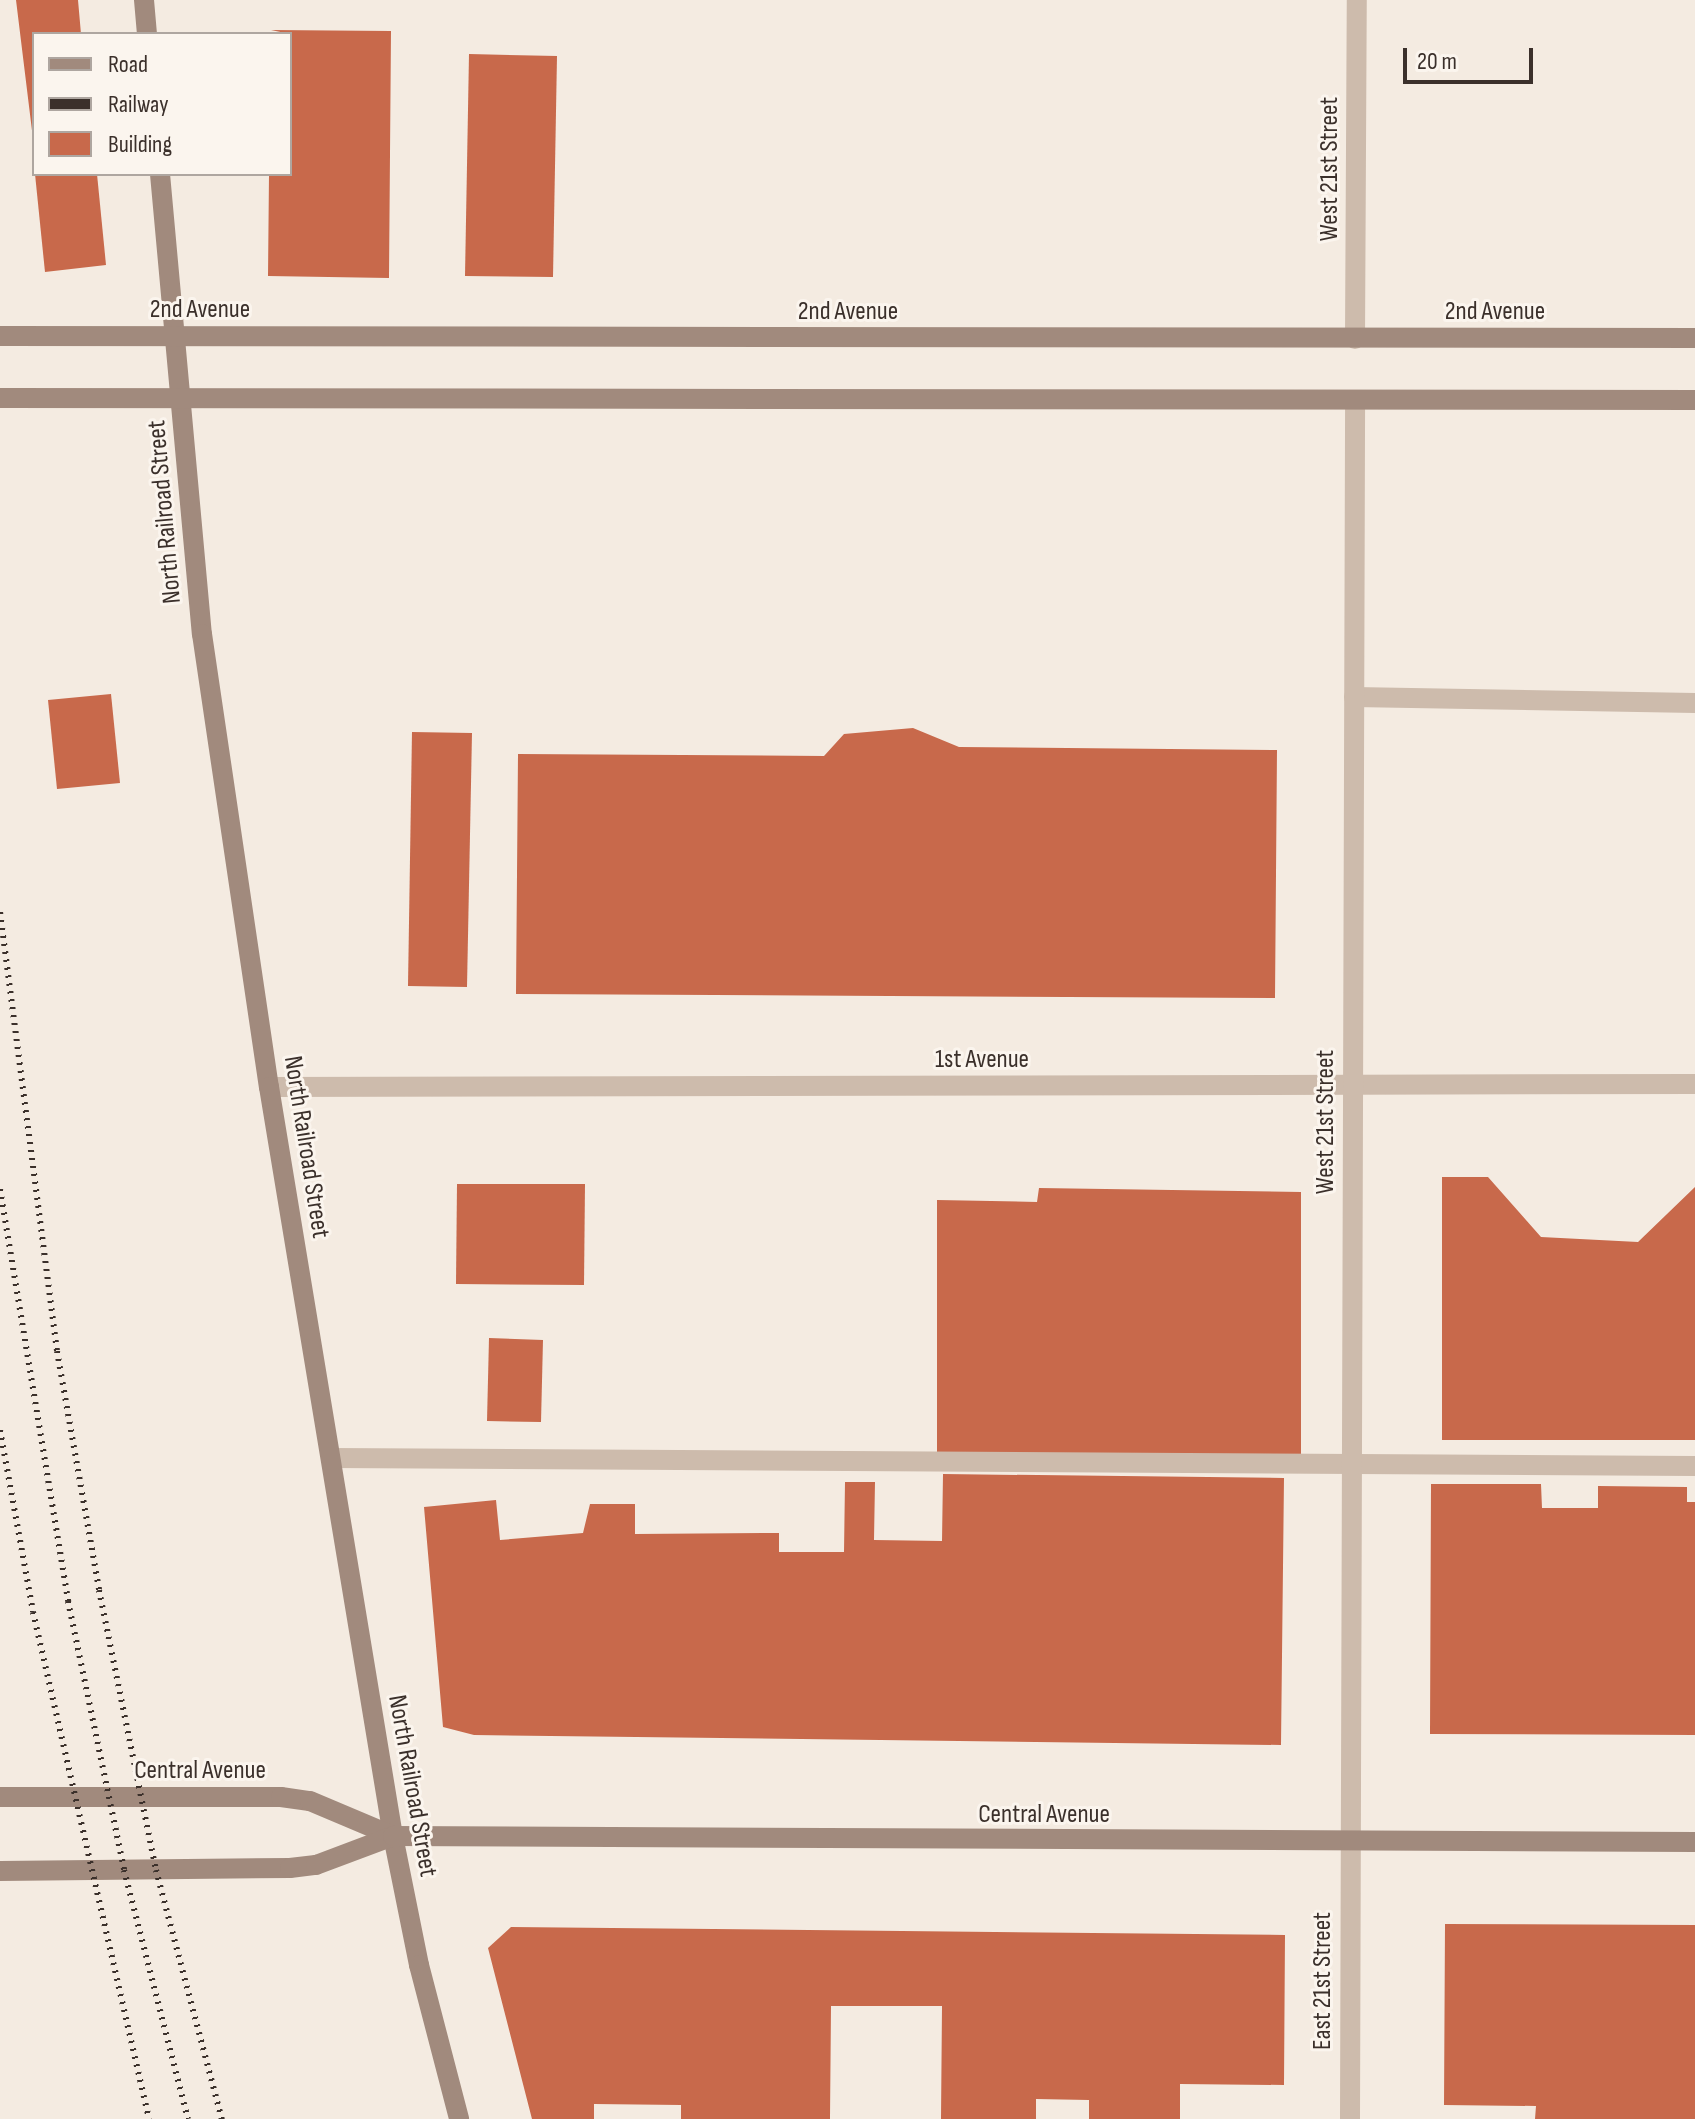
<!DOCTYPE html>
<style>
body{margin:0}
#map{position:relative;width:1695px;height:2119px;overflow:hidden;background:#f4ebe1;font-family:"Sofia Sans Condensed",sans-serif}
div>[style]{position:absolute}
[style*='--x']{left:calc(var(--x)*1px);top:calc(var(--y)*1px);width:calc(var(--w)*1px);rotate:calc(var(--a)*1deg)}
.building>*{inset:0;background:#c8694b}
.lane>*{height:20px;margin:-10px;padding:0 10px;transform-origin:10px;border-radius:10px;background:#cdbbac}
.street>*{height:20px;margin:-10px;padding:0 10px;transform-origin:10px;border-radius:10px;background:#cdbbac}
.secondary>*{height:20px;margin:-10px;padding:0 10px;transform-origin:10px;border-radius:10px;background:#a18a7d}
.rail>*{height:6px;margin-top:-3px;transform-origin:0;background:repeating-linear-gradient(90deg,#3b302b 0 2px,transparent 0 8px)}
span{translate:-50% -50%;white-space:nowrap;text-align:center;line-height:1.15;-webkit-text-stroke:6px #fbf5ee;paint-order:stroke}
.street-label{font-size:26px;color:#3b302b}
.legend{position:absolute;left:32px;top:32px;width:260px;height:144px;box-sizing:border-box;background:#fbf5ee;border:2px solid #aea6a0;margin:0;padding:10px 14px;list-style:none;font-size:24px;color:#3b302b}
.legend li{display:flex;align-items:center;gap:16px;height:40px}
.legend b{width:40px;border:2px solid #aea6a0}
.scale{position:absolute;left:1403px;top:48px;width:130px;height:36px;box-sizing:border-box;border:4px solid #3b302b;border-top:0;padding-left:10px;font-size:24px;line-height:28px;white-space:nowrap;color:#3b302b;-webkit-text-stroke:6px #fbf5ee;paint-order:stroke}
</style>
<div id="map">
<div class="building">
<i style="clip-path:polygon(16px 0,78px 0,81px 34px,34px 34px,34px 147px)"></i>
<i style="clip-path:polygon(271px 30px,391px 31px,389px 278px,268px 276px,269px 174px,290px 174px,290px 34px)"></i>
<i style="clip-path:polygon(469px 54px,557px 56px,553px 277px,465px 276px)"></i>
<i style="clip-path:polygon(35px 174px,97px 174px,106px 265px,45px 272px)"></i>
<i style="clip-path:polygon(111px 694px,120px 783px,57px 789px,48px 700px)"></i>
<i style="clip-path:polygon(913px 728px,959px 747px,1277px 750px,1275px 998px,516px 994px,518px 754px,824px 756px,844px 734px)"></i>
<i style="clip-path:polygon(412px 732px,472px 733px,467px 987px,408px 986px)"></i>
<i style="clip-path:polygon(1442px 1177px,1488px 1177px,1541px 1237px,1638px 1242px,1695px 1187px,1695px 1440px,1442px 1440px)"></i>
<i style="clip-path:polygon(457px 1184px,585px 1184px,584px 1285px,456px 1284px)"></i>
<i style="clip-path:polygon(1039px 1188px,1301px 1192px,1301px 1458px,937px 1459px,937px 1200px,1037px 1202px)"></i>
<i style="clip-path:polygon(489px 1338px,543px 1340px,541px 1422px,487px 1421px)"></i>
<i style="clip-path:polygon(943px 1474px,1284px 1478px,1281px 1745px,474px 1735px,443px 1727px,424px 1507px,496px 1500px,500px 1540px,583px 1533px,590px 1504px,635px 1504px,635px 1534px,779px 1533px,779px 1552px,844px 1552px,845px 1482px,875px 1482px,874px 1540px,942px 1541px)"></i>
<i style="clip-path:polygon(1431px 1484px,1541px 1484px,1542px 1508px,1598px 1508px,1598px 1486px,1687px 1487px,1687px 1502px,1695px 1502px,1695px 1735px,1430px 1734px)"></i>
<i style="clip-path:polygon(1445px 1924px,1695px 1925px,1695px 2119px,1535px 2119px,1536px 2106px,1444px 2105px)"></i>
<i style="clip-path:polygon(511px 1927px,1285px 1935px,1284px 2085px,1180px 2084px,1180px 2119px,1089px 2119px,1089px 2100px,1036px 2099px,1036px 2119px,941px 2119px,942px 2006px,831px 2006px,830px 2119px,681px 2119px,681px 2105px,594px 2104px,594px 2119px,532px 2119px,488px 1948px)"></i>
</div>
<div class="lane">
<i style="--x:1354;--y:697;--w:341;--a:1"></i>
<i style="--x:331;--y:1458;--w:1364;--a:0.34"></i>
</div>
<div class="street">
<i style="--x:1355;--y:339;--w:339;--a:-89.7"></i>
<i style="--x:269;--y:1087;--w:1426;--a:-0.12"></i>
<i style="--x:1350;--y:2119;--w:1718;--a:-89.83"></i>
</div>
<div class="secondary">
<i style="--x:144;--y:0;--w:34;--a:85"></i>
<i style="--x:160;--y:174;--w:462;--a:84.8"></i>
<i style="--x:202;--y:634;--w:458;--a:81.6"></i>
<i style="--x:269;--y:1087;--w:759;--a:80.6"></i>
<i style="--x:393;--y:1836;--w:132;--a:78.6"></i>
<i style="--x:419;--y:1965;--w:159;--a:75.4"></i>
<i style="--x:0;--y:336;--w:1695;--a:0.07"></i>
<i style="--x:0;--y:398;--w:1695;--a:0.07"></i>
<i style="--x:0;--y:1797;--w:281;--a:0"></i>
<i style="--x:281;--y:1797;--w:29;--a:8"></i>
<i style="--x:310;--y:1801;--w:90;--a:22.9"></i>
<i style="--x:0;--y:1871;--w:290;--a:-0.6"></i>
<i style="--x:290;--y:1868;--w:26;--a:-7"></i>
<i style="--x:316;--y:1865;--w:82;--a:-20.6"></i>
<i style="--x:393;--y:1836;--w:1302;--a:0.26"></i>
</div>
<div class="rail">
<i style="--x:0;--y:912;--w:443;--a:82.6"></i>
<i style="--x:57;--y:1351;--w:243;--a:80"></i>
<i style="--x:99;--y:1590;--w:286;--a:78.5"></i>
<i style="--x:156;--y:1870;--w:258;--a:75.2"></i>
<i style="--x:0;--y:1189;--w:418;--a:80.6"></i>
<i style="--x:68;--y:1601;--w:275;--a:78.2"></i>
<i style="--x:124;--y:1870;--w:257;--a:75.6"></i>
<i style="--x:0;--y:1430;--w:185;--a:79.7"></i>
<i style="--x:33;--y:1612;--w:520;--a:77.11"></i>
</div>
<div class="street-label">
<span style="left:1330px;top:169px;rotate:-90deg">West 21st Street</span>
<span style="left:200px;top:310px">2nd Avenue</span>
<span style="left:848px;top:312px">2nd Avenue</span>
<span style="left:1495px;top:312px">2nd Avenue</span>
<span style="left:165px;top:512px;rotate:-95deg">North Railroad Street</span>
<span style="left:982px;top:1060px">1st Avenue</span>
<span style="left:1326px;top:1122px;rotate:-90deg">West 21st Street</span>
<span style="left:306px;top:1147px;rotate:81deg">North Railroad Street</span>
<span style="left:200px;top:1771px">Central Avenue</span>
<span style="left:412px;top:1786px;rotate:80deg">North Railroad Street</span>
<span style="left:1044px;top:1815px">Central Avenue</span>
<span style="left:1323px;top:1981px;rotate:-90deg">East 21st Street</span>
</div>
<ul class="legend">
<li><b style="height:10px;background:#a18a7d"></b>Road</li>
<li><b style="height:10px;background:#3b302b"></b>Railway</li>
<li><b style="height:22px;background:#c8694b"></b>Building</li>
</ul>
<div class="scale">20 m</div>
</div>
